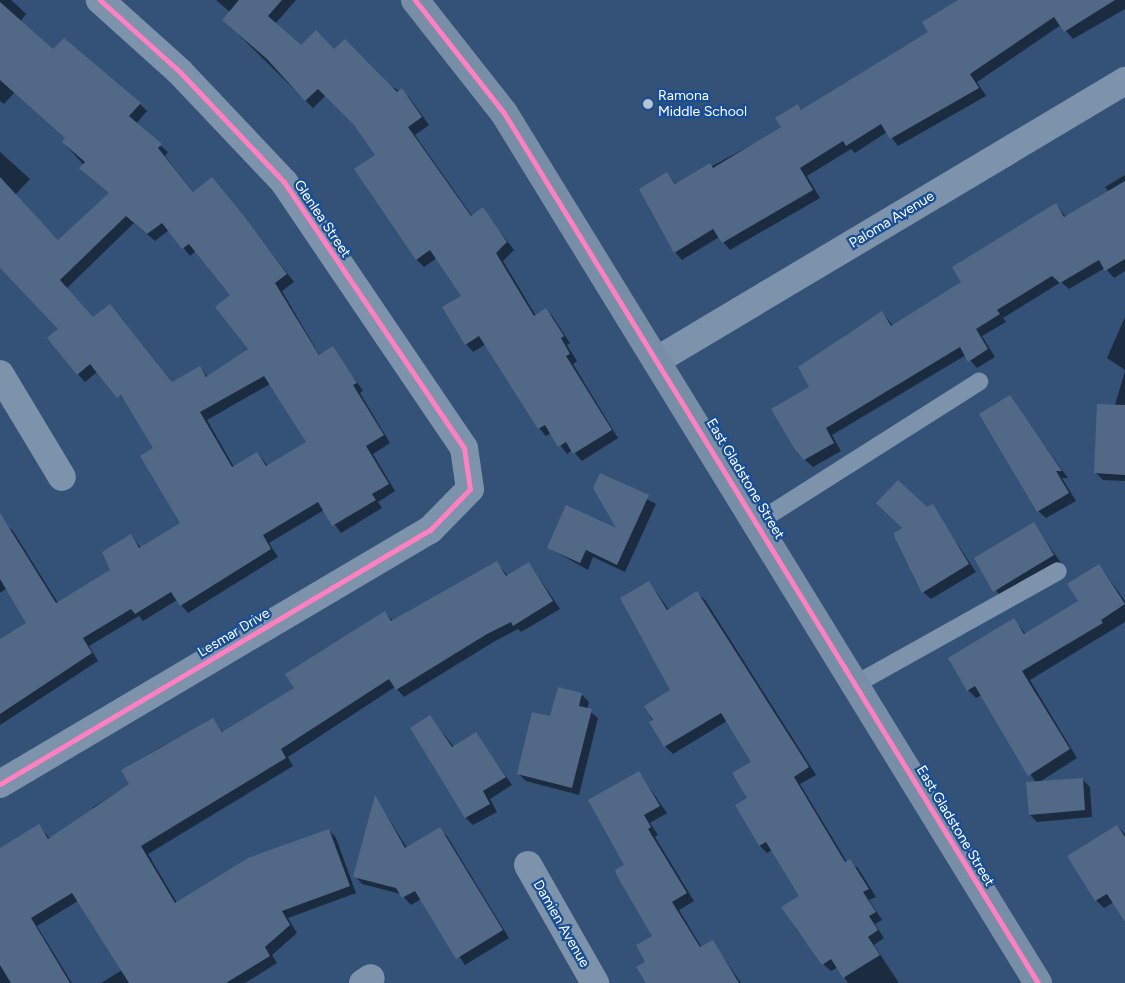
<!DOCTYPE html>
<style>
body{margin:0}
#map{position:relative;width:1125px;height:983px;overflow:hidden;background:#345278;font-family:Figtree,sans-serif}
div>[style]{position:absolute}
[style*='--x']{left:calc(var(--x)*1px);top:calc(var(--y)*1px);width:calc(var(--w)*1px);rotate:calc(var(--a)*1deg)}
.shadow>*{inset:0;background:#0007}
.building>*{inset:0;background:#516987}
.lane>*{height:18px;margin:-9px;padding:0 9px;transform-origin:9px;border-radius:9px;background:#7d92ab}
.street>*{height:28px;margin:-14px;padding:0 14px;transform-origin:14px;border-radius:14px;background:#7d92ab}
.secondary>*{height:28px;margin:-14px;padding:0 14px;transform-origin:14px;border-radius:14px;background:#788ea7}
.cycleway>*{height:5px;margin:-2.5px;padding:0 2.5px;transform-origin:2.5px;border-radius:2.5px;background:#ff80c0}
.dots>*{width:14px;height:14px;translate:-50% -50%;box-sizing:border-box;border:2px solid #174e95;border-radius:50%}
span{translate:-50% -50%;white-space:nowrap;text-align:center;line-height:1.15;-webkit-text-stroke:4.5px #174e95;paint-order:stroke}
.poi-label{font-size:14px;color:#fff}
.left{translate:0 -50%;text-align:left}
.street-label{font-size:14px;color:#fff}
</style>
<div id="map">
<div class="shadow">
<i style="clip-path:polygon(evenodd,0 0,11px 0,19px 7px,26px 14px,20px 22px,53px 51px,140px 104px,147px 111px,136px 124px,168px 152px,165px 156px,194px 193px,220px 187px,294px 282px,282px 291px,320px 356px,333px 348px,363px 391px,360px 393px,390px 443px,373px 454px,395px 491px,378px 502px,382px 508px,341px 533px,324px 510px,269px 543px,278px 557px,188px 613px,177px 600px,143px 621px,139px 616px,89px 646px,98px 661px,0 725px,0 641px,28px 624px,7px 588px,0 593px,0 519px,13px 531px,58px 603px,111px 570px,131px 536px,141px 548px,182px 524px,155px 448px,128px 403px,97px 372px,85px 382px,78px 374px,60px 329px,0 241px,0 152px,30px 179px,15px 195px,59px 241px,110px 194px,63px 142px,67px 138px,15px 92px,4px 104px,0 101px,0 0,134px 223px,155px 241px,169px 230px,190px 256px,196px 251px,232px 295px,250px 349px,208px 377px,200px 368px,173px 383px,117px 313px,94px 319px,66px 289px,134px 223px,0 0,270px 384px,308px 442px,268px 466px,257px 453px,234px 467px,207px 420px,270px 384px)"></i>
<i style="clip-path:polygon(216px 0,296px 0,275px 24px,301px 47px,335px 51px,409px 97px,429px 125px,415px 135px,472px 216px,483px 209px,514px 250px,503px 261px,536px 316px,546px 309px,553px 317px,570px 343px,567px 345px,577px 361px,573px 364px,618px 438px,582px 461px,572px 450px,567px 454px,551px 433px,546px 436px,539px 428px,486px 344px,473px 352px,466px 344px,463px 296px,437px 258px,424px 267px,416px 259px,376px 155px,355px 124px,326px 95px,313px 108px,231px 27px,230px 12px)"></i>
<i style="clip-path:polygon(959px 0,1125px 0,1125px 9px,1073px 39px,1061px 25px,977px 82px,986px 96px,898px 146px,887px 132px,855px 153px,851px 149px,807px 176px,820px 198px,730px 250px,719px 237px,682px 260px,675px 252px,667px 173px,677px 185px,783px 128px,798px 106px,803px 111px,930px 33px)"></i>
<i style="clip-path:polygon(1125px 175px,1125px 271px,1114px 278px,1105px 268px,1069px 289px,1061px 282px,1003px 318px,1006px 322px,982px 336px,995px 357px,977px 368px,966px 355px,832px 435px,841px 451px,813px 467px,805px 460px,773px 410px,811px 387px,846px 340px,844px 336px,882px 312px,893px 326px,963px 283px,1056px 204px,1066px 217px,1109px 192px,1105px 187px)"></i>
<i style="clip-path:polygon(1125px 317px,1125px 370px,1107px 358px)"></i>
<i style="clip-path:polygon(1125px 371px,1125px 481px,1103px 480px,1095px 472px)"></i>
<i style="clip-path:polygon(1010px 397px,1068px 478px,1062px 478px,1076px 501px,1046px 518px,1038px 511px)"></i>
<i style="clip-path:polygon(600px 474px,656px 504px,625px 572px,593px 557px,588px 570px,549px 548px,620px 531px)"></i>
<i style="clip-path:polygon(932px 506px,976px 572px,931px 599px,923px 592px,927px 509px)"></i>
<i style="clip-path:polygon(1034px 524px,1061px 563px,1002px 599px,975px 559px)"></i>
<i style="clip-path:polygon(497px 563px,508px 576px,529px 563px,560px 609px,521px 632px,518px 629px,495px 641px,404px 697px,395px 687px,288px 757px,293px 766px,148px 854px,177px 903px,329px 830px,336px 838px,356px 893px,288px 918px,297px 933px,272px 955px,277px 963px,245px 983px,101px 983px,122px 970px,78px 901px,37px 926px,72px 983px,0 983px,0 854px,39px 826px,50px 839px,95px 812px,92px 808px,131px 784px,122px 770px,159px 748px,213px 720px,224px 733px,295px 688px,385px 613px,393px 621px)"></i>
<i style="clip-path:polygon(1099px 565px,1125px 601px,1125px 622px,1030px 680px,1077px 758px,1038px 783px,1082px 779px,1090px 787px,1092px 817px,1037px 822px,1030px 815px,1036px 783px,982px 695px,976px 698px,968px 690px,1014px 620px,1026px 634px,1080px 602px)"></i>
<i style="clip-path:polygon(649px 582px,669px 610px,697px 593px,705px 600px,816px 775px,800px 784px,847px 862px,858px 868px,876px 897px,869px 900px,882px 920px,875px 924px,884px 938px,874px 945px,899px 983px,848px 983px,838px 967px,831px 971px,823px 964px,797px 930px,783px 907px,801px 896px,772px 850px,767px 853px,760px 846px,736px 806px,749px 798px,752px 762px,727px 721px,673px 754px,665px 746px,645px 706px,672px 690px)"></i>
<i style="clip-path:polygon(581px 694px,589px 702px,587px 709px,598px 718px,579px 795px,526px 781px,519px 774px,551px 718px)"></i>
<i style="clip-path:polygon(430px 717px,454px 747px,476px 733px,512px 785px,490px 799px,497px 812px,473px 825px,466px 818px)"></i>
<i style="clip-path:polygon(639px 773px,667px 813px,650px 823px,658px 835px,655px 837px,694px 901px,679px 910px,702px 948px,712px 941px,741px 983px,647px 983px,654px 936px,626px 865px)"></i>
<i style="clip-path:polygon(375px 797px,407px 848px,439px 829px,447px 836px,509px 938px,465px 965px,421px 899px,411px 905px,401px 894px,362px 884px,355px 876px)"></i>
<i style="clip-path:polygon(1117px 826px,1125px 834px,1125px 914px,1114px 902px,1104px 908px,1096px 900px,1069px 856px)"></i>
</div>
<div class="building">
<i style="clip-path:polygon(239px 0,282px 0,268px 16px,301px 45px,316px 30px,334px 49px,345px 39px,397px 92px,402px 88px,422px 117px,408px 127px,471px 216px,483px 207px,507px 242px,496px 253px,534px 316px,546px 308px,564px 336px,561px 338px,570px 354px,566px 356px,612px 430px,573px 454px,566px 442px,558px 447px,545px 425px,538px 429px,479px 336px,465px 345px,442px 307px,461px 296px,430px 250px,416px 260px,354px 169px,375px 155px,354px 125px,318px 89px,305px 101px,267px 59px,222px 20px)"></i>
<i style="clip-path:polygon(958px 0,1115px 0,1064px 32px,1054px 17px,970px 74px,979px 88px,890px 139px,881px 124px,846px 146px,843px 141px,800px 168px,813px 190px,722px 243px,713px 229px,674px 253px,639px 189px,667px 172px,675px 184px,710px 163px,713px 168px,781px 127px,775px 118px,798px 104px,801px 110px,928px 32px,922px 22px)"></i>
<i style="clip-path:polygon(evenodd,0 2px,53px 49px,64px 38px,141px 103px,129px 116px,162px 144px,158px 148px,193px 192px,212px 177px,244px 216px,287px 274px,275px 283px,319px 355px,333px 346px,357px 383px,353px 385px,384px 435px,366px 446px,389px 484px,372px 494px,376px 500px,332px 526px,318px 502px,263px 535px,271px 549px,180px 606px,171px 592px,135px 614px,131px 609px,83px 638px,92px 653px,0 714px,0 639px,26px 623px,0 579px,0 513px,56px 603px,110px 570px,102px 552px,131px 534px,139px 548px,180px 523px,140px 456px,153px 448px,121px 395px,117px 398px,90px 364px,77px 375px,47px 338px,58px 329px,0 268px,0 177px,58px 240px,109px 193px,79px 168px,85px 162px,62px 142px,65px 138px,0 80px,0 2px,126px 216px,147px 234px,162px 223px,182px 249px,189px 244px,230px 295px,215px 307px,248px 349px,206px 377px,200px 366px,172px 382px,110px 304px,93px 317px,60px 280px,126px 216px,0 2px,264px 376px,306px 442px,266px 466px,257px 452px,232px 467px,200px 412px,264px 376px)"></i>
<i style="clip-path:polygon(1125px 181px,1125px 259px,1105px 271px,1099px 260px,1060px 283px,1052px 276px,997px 310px,1000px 314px,976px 329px,988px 349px,968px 362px,960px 347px,826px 428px,834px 443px,804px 460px,794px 448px,771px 409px,809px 387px,798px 367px,882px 311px,891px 326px,961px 282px,952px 267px,1056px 203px,1064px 217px)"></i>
<i style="clip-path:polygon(1010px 395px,1062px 471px,1056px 471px,1069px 493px,1037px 512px,979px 414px)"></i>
<i style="clip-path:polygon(1097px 404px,1125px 405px,1125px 475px,1094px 473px)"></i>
<i style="clip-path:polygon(600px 473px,649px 495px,617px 565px,586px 550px,580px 563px,547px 548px,566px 505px,616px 528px,593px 488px)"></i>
<i style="clip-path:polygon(898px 480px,927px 507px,933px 504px,969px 564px,922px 593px,895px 538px,894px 533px,902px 528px,876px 503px)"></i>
<i style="clip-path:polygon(1034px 522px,1054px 555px,993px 592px,974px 558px)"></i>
<i style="clip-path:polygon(497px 561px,506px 576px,529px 562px,553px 601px,513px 626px,511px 622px,487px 634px,396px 690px,389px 679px,281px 749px,286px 758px,141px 846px,175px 903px,248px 858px,329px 829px,350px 886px,282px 911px,290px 925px,265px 947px,270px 956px,226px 983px,129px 983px,72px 893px,31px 918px,70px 983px,11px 983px,0 965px,0 848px,39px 824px,48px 839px,129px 784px,121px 770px,213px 718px,222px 732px,294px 688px,285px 674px,345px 636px,385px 611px,391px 621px)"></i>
<i style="clip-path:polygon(1099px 564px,1125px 604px,1101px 620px,1103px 623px,1022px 671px,1070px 749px,1028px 776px,975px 686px,967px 691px,948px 658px,1014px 618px,1024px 634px,1078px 601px,1067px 584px)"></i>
<i style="clip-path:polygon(649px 581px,667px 610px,697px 591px,809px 767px,794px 777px,845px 862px,850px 859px,869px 889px,863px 892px,876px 912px,869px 916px,878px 930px,868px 937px,880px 955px,843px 978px,831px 959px,822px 965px,781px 907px,799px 896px,766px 842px,759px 846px,735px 805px,747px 798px,732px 773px,751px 762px,721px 713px,664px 747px,649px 722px,653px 720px,644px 706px,670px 690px,620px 598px)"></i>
<i style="clip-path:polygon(558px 687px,582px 693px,579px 706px,592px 709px,572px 788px,517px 774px,532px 712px,550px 716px)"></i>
<i style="clip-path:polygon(430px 715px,452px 747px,476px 732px,506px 777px,483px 791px,490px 804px,465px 818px,410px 728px)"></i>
<i style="clip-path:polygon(639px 771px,660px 806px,644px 815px,651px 827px,648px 829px,687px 893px,672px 902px,700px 947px,713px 940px,739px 983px,646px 983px,636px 967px,645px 962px,636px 945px,652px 936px,617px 876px,615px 870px,624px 865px,588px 800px)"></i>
<i style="clip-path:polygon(1083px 778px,1085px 810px,1029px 815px,1026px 782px)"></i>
<i style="clip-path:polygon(375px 795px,405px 848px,440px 827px,503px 930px,456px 959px,415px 891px,402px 898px,396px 888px,353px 877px)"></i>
<i style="clip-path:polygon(1117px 825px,1125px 837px,1125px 922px,1107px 894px,1095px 901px,1067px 856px)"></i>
</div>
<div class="lane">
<i style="--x:758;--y:522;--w:262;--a:-32.4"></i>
<i style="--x:856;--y:684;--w:231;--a:-29.2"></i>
</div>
<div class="street">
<i style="--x:659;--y:359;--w:543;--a:-30.82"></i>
<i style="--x:0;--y:374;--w:120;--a:59"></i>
<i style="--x:0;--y:784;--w:499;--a:-30.6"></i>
<i style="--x:430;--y:530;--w:57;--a:-45.7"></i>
<i style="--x:470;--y:489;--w:41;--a:-98.3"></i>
<i style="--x:464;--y:448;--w:321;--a:-124.1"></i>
<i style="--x:284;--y:182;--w:151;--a:-133.4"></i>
<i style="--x:180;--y:72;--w:108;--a:-138"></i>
<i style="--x:528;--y:865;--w:136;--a:60.4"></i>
<i style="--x:363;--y:983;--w:9;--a:-32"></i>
</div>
<div class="secondary">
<i style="--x:415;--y:0;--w:144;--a:51.8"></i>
<i style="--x:504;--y:113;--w:1021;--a:58.46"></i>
</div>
<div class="cycleway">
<i style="--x:415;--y:0;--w:144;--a:51.8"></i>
<i style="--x:504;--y:113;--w:1021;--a:58.46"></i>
<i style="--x:0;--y:784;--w:499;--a:-30.6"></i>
<i style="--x:430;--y:530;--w:57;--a:-45.7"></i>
<i style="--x:470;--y:489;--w:41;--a:-98.3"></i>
<i style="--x:464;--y:448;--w:321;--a:-124.1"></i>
<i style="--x:284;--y:182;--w:151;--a:-133.4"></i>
<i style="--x:180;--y:72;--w:108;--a:-138"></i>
</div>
<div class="dots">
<i style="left:648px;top:104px;background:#b8c2d0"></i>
</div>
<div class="poi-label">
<span class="left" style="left:658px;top:104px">Ramona<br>Middle School</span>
</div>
<div class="street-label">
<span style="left:322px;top:219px;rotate:56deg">Glenlea Street</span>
<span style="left:892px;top:220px;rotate:-31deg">Paloma Avenue</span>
<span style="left:745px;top:479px;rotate:59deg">East Gladstone Street</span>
<span style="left:234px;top:633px;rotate:-31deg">Lesmar Drive</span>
<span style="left:955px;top:826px;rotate:59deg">East Gladstone Street</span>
<span style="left:561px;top:924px;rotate:60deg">Damien Avenue</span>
</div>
</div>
